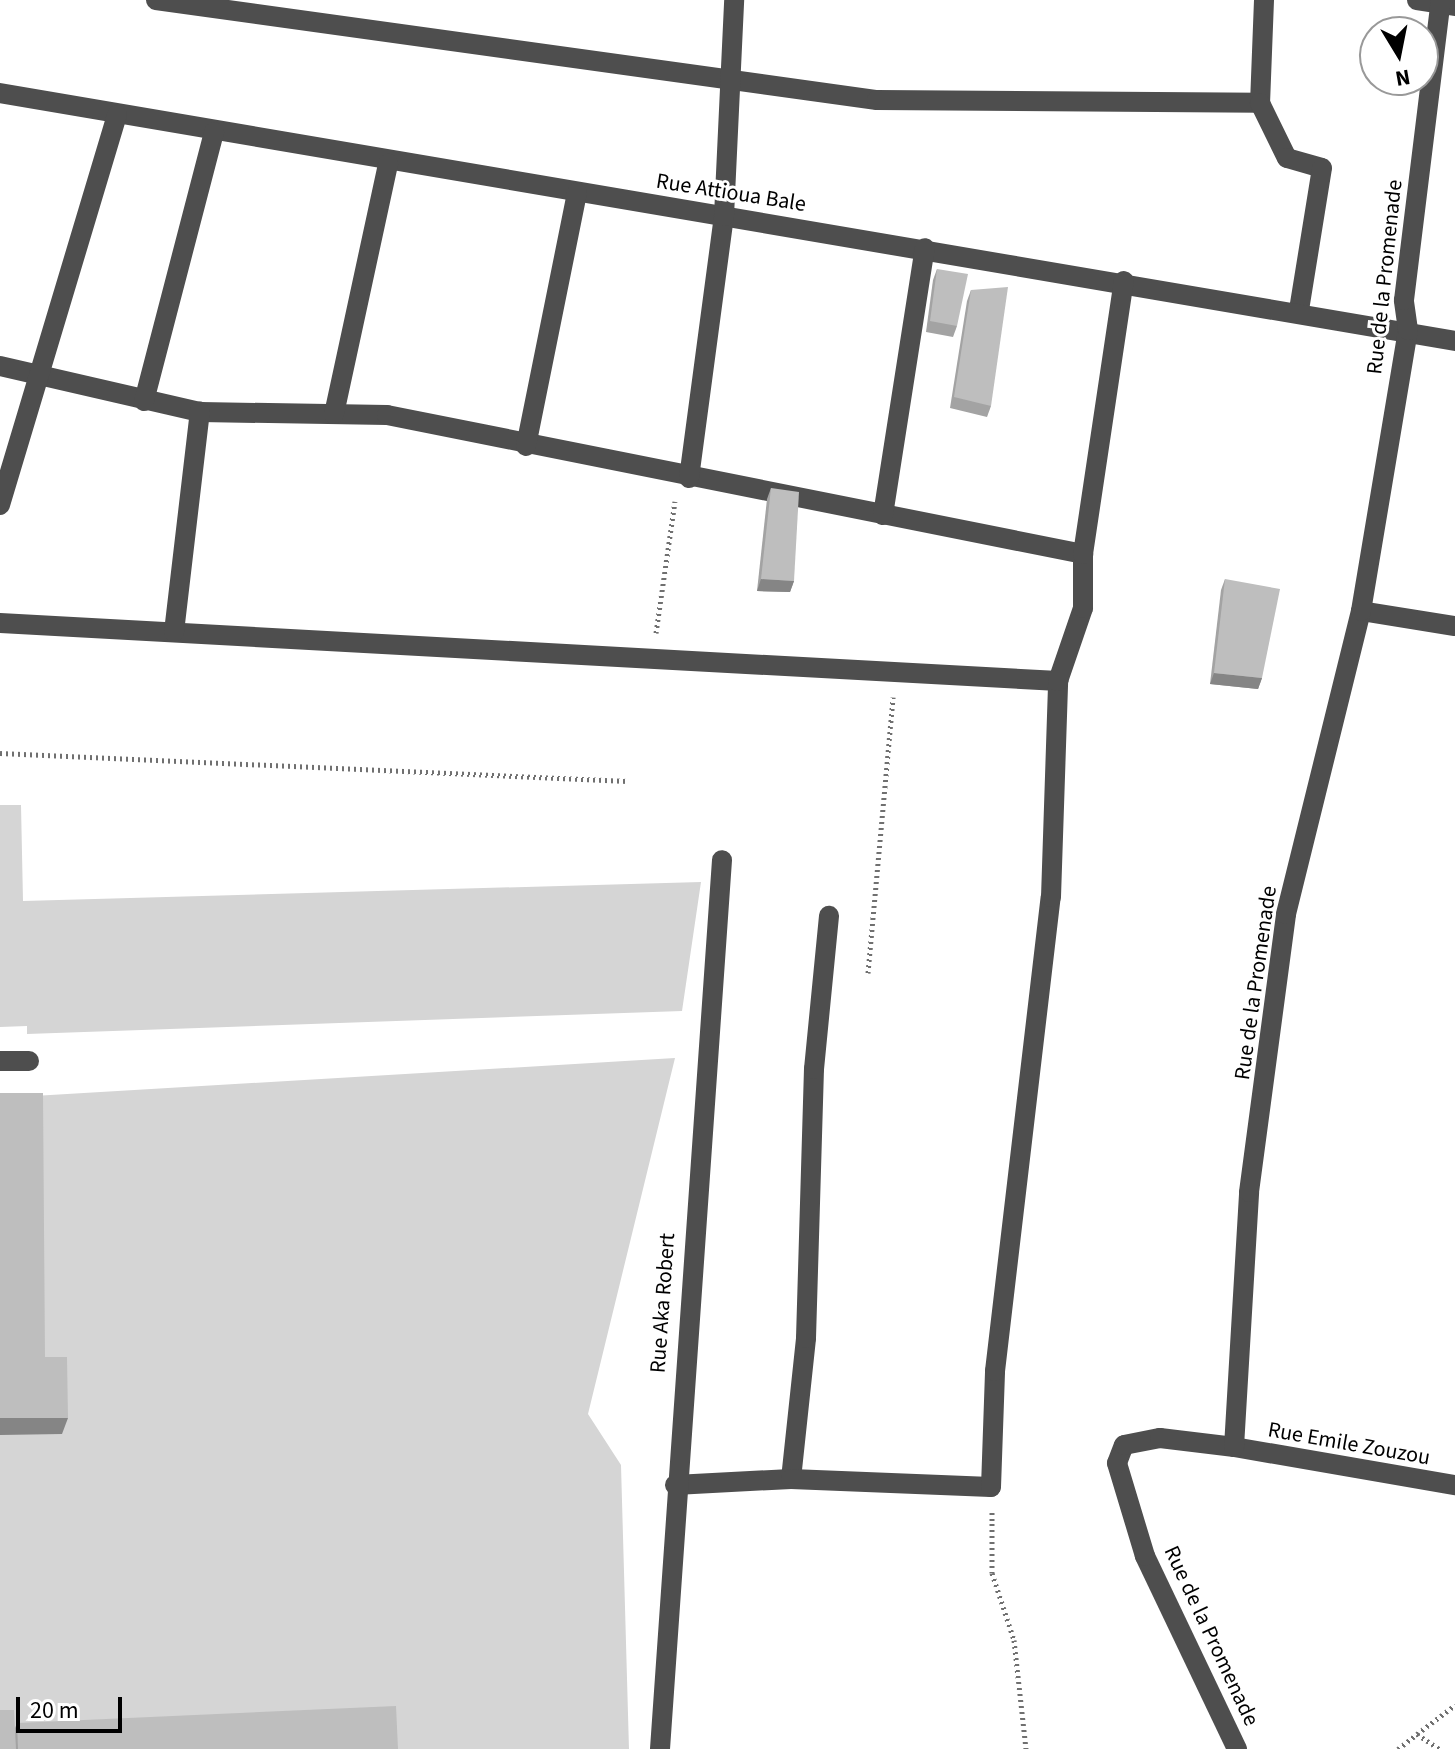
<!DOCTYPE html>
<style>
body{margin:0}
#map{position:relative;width:1455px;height:1749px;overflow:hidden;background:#fff;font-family:"Source Sans 3",sans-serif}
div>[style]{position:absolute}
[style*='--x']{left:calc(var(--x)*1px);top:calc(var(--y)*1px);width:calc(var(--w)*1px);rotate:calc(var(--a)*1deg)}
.green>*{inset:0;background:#d5d5d5}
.path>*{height:5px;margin-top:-2.5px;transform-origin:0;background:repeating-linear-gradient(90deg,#707070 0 2px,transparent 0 6px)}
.minor>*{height:20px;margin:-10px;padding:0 10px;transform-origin:10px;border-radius:10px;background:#4e4e4e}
.wall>*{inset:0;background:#a3a3a3}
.shaded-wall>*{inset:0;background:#858585}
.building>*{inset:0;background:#bebebe}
span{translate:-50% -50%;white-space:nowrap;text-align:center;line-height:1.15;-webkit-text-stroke:6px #fff;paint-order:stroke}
.street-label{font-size:22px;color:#000}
.north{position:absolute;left:1359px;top:16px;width:80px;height:80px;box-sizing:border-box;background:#fff;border:2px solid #999;border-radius:50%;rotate:170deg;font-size:22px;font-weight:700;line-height:32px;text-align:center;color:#000}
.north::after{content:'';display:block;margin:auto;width:28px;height:36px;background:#000;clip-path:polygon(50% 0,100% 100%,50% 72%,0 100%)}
.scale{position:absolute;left:16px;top:1697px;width:106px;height:36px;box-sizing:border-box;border:4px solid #000;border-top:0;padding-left:10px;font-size:24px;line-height:28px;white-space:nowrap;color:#000;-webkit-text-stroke:6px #fff;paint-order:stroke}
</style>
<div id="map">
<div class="green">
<i style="clip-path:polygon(0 805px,21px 805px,23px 901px,701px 882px,682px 1011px,27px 1034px,27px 1026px,0 1027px)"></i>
<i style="clip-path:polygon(675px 1058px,588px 1414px,621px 1465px,629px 1749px,0 1749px,0 1098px)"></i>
</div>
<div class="path">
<i style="--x:656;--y:633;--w:133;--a:-81.8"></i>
<i style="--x:0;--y:753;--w:628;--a:2.56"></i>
<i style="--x:868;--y:973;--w:277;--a:-84.8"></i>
<i style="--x:992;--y:1512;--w:61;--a:90"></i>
<i style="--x:992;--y:1573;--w:71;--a:71.8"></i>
<i style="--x:1014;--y:1640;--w:110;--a:83.7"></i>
<i style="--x:1417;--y:1734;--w:48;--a:-37.3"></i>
<i style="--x:1398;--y:1749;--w:24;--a:-38"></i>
<i style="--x:1417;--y:1734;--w:27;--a:34"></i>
</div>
<div class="minor">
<i style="--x:156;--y:0;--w:728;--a:7.9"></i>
<i style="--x:877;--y:100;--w:383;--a:0.4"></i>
<i style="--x:1264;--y:0;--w:103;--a:92.2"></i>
<i style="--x:1260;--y:103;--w:61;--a:63.9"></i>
<i style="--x:1287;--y:158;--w:36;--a:16"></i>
<i style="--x:1322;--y:168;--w:144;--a:99.2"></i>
<i style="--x:1417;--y:0;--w:38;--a:9"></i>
<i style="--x:0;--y:93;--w:1476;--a:9.67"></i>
<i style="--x:0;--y:366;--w:205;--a:13"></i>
<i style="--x:200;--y:412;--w:187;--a:0.9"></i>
<i style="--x:387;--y:415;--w:710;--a:11.29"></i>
<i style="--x:144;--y:401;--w:278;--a:-75.4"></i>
<i style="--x:334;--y:414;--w:256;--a:-77.8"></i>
<i style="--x:526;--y:446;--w:258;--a:-78.6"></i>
<i style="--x:689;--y:478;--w:264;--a:-82.4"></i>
<i style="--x:724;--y:216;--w:216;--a:-87.3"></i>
<i style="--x:0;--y:505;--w:407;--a:-73.3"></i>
<i style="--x:883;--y:515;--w:270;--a:-81.1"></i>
<i style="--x:1361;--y:611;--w:95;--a:9.1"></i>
<i style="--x:0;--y:623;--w:1060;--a:3.14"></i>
<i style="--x:174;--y:632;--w:222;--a:-83.3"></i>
<i style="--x:0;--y:1061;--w:29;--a:0"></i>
<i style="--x:1234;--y:1447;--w:224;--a:9.8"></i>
<i style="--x:791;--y:1479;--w:142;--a:-83.9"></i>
<i style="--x:806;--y:1338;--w:269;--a:-88.3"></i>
<i style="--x:814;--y:1069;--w:154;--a:-84.4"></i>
<i style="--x:675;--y:1485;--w:116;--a:-3"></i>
<i style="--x:791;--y:1479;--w:200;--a:2.3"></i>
<i style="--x:991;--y:1487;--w:116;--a:-88"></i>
<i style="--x:995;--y:1371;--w:477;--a:-83.3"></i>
<i style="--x:1051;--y:897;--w:216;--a:-88.1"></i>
<i style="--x:1058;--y:681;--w:77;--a:-71.1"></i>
<i style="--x:1083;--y:608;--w:54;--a:-90"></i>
<i style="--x:1083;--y:554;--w:276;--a:-81.5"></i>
<i style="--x:660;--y:1749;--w:891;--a:-86.01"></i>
<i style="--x:1237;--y:1749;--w:214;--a:-115.5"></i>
<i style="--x:1145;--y:1556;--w:97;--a:-106.8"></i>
<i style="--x:1117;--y:1463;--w:19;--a:-69"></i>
<i style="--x:1124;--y:1445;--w:37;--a:-11"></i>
<i style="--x:1160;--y:1438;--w:75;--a:6.9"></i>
<i style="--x:1234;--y:1447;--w:255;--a:-86.6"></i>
<i style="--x:1249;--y:1192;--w:280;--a:-82.4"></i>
<i style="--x:1286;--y:914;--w:312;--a:-76.1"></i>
<i style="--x:1361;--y:611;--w:285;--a:-80.5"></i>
<i style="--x:1408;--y:330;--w:30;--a:-98"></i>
<i style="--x:1404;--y:300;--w:302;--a:-83"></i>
</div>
<div class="wall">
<i style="clip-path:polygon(937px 269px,957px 326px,953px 337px,926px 332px,933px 280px)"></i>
<i style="clip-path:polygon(971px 290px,991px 406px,987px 417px,950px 408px,967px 301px)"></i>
<i style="clip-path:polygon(771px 488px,794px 581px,790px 592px,757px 591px,767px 499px)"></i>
<i style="clip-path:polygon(1225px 579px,1262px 678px,1258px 689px,1210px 684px,1221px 590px)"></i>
<i style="clip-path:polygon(17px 1723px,398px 1749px,0 1749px,15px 1728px)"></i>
</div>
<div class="shaded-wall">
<i style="clip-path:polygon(761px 579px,794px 581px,790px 592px,757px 591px)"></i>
<i style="clip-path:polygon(1214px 673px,1262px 678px,1258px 689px,1210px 684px)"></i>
<i style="clip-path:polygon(0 1418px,68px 1418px,62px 1434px,0 1435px)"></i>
</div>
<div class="building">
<i style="clip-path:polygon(937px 269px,968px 274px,957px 326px,930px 321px)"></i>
<i style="clip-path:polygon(1008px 287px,991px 406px,954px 397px,971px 290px)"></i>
<i style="clip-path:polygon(771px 488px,799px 492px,794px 581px,761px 579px)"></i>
<i style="clip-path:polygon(1225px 579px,1280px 589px,1262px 678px,1214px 673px)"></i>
<i style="clip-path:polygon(0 1093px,43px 1093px,45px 1357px,67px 1357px,68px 1418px,0 1418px)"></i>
<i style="clip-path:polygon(396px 1706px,398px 1749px,18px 1749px,17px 1723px)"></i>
<i style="clip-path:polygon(0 1710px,14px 1710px,16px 1749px,0 1749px)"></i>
</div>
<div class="street-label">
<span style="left:731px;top:193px;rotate:9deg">Rue Attioua Bale</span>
<span style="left:1385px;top:277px;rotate:-84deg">Rue de la Promenade</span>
<span style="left:1256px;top:983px;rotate:-82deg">Rue de la Promenade</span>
<span style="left:663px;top:1303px;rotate:-86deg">Rue Aka Robert</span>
<span style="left:1349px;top:1444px;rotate:10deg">Rue Emile Zouzou</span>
<span style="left:1211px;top:1636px;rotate:65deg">Rue de la Promenade</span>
</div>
<div class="north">N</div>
<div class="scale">20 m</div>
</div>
